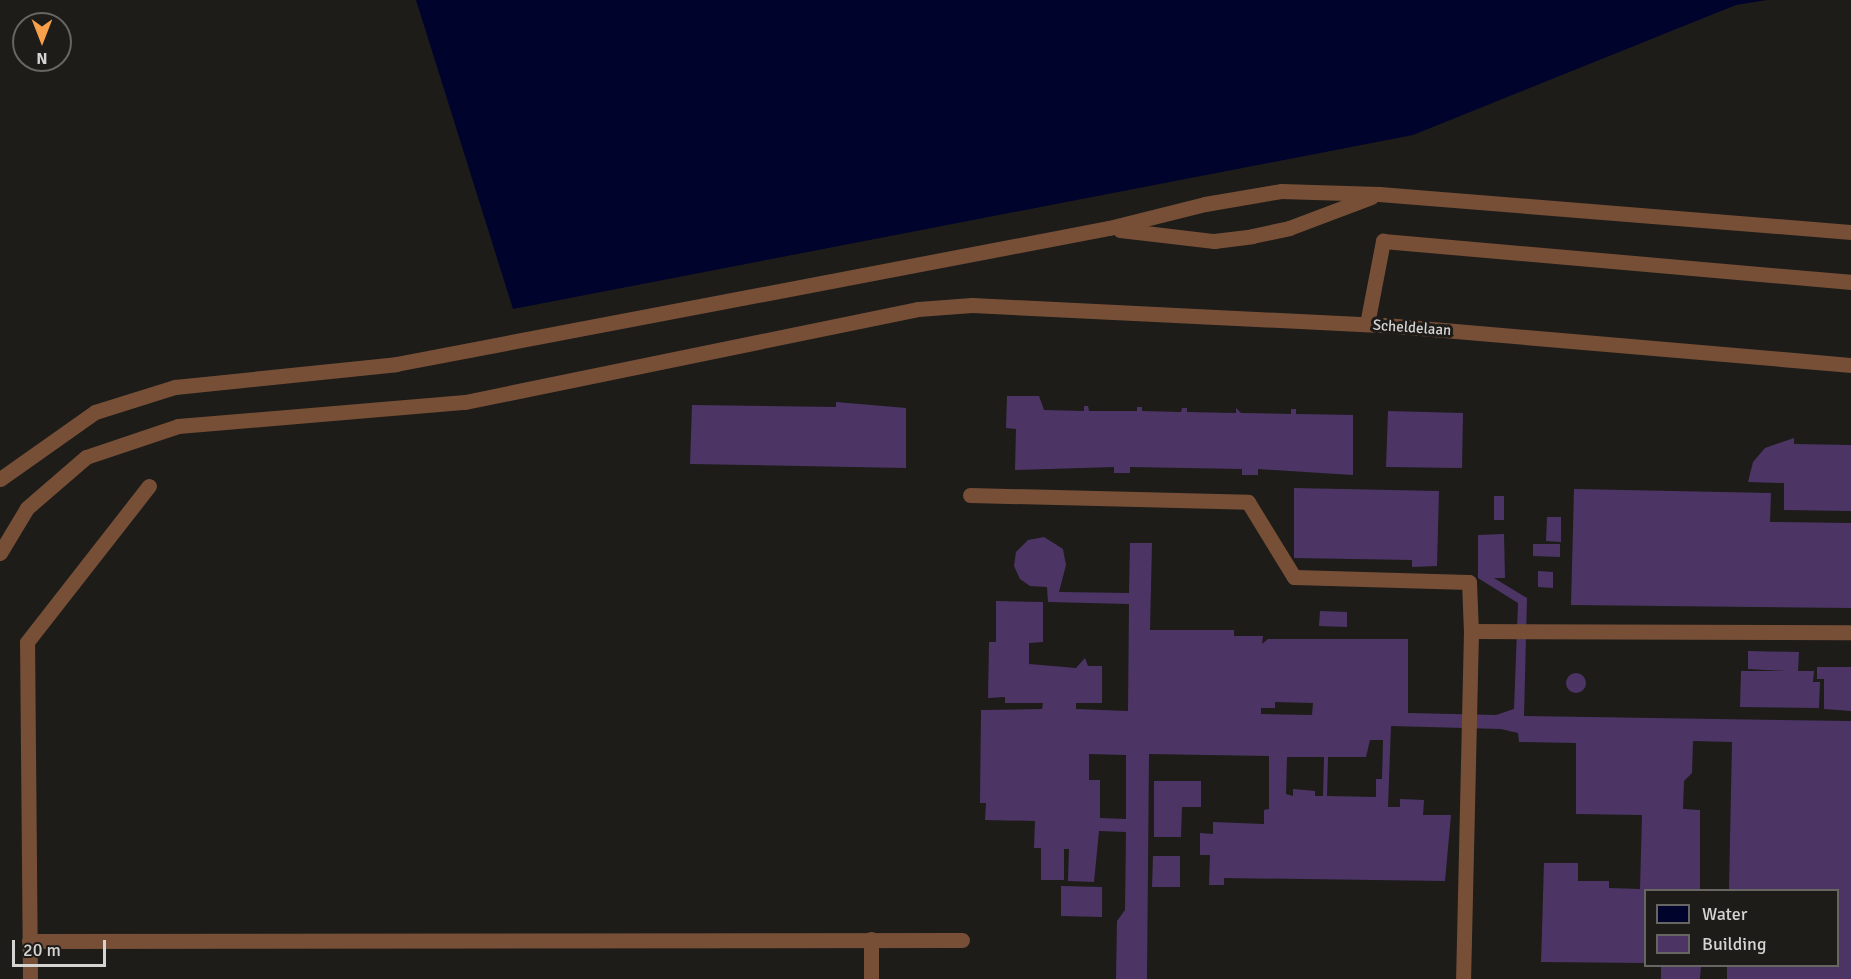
<!DOCTYPE html>
<style>
body{margin:0}
#map{position:relative;width:1851px;height:979px;overflow:hidden;background:#1d1c19;font-family:Signika,sans-serif}
div>[style]{position:absolute}
[style*='--x']{left:calc(var(--x)*1px);top:calc(var(--y)*1px);width:calc(var(--w)*1px);rotate:calc(var(--a)*1deg)}
.water>*{inset:0;background:#00032c}
.building>*{inset:0;background:#4c3565}
.round{border-radius:50%}
.service>*{height:15px;margin:-7.5px;padding:0 7.5px;transform-origin:7.5px;border-radius:7.5px;background:#774f37}
span{translate:-50% -50%;white-space:nowrap;text-align:center;line-height:1.15;-webkit-text-stroke:6px #1d1c19;paint-order:stroke}
.street-label{font-size:15px;color:#d5d4d3}
.legend{position:absolute;left:1644px;top:889px;width:195px;height:78px;box-sizing:border-box;background:#1d1c19;border:2px solid #676663;margin:0;padding:8px 10px;list-style:none;font-size:18px;color:#d5d4d3}
.legend li{display:flex;align-items:center;gap:12px;height:30px}
.legend b{width:30px;border:2px solid #676663}
.north{position:absolute;left:12px;top:12px;width:60px;height:60px;box-sizing:border-box;background:#1d1c19;border:2px solid #676663;border-radius:50%;rotate:180deg;font-size:16px;font-weight:700;line-height:24px;text-align:center;color:#d5d4d3}
.north::after{content:'';display:block;margin:auto;width:21px;height:27px;background:#f8a14a;clip-path:polygon(50% 0,100% 100%,50% 72%,0 100%)}
.scale{position:absolute;left:12px;top:940px;width:94px;height:27px;box-sizing:border-box;border:3px solid #d5d4d3;border-top:0;padding-left:8px;font-size:18px;line-height:21px;white-space:nowrap;color:#d5d4d3;-webkit-text-stroke:4px #1d1c19;paint-order:stroke}
</style>
<div id="map">
<div class="water">
<i style="clip-path:polygon(416px 0,1767px 0,1736px 5px,1413px 135px,513px 309px)"></i>
</div>
<div class="building">
<i style="clip-path:polygon(1007px 396px,1039px 396px,1044px 410px,1084px 411px,1084px 406px,1088px 406px,1089px 411px,1137px 411px,1137px 407px,1142px 407px,1142px 411px,1181px 412px,1182px 408px,1187px 408px,1187px 412px,1236px 413px,1236px 408px,1241px 413px,1291px 414px,1291px 409px,1296px 409px,1296px 414px,1353px 415px,1353px 475px,1258px 469px,1258px 475px,1242px 475px,1242px 469px,1130px 467px,1130px 473px,1114px 473px,1114px 467px,1015px 470px,1016px 429px,1006px 428px)"></i>
<i style="clip-path:polygon(836px 402px,906px 408px,906px 468px,690px 464px,692px 405px,836px 407px)"></i>
<i style="clip-path:polygon(1388px 411px,1463px 413px,1462px 468px,1386px 467px)"></i>
<i style="clip-path:polygon(1794px 438px,1794px 444px,1851px 445px,1851px 511px,1784px 510px,1784px 483px,1748px 482px,1753px 462px,1765px 448px)"></i>
<i style="clip-path:polygon(1294px 488px,1439px 491px,1437px 566px,1412px 567px,1412px 560px,1294px 558px)"></i>
<i style="clip-path:polygon(1574px 489px,1771px 493px,1770px 522px,1851px 523px,1851px 608px,1571px 605px)"></i>
<i style="clip-path:polygon(1494px 496px,1504px 496px,1504px 520px,1494px 520px)"></i>
<i style="clip-path:polygon(1547px 517px,1561px 517px,1561px 542px,1546px 541px)"></i>
<i style="clip-path:polygon(evenodd,1504px 534px,1505px 578px,1494px 578px,1527px 598px,1524px 716px,1851px 721px,1851px 979px,1727px 979px,1727px 966px,1838px 966px,1838px 890px,1729px 890px,1732px 742px,1693px 741px,1692px 773px,1684px 781px,1683px 809px,1700px 810px,1700px 890px,1646px 890px,1646px 963px,1541px 962px,1544px 863px,1578px 863px,1578px 881px,1609px 881px,1609px 888px,1640px 889px,1642px 815px,1576px 814px,1576px 743px,1519px 742px,1518px 733px,1501px 729px,1391px 726px,1388px 807px,1400px 807px,1400px 799px,1424px 800px,1423px 815px,1451px 815px,1445px 881px,1224px 878px,1224px 885px,1209px 885px,1210px 855px,1200px 855px,1200px 833px,1213px 834px,1213px 822px,1264px 824px,1264px 810px,1269px 809px,1269px 756px,1149px 754px,1147px 979px,1116px 979px,1117px 921px,1125px 910px,1126px 832px,1099px 831px,1094px 882px,1068px 881px,1069px 849px,1064px 849px,1064px 880px,1041px 880px,1041px 848px,1034px 848px,1035px 821px,985px 820px,986px 803px,980px 803px,981px 710px,1042px 709px,1043px 703px,1005px 703px,1005px 697px,988px 698px,989px 642px,996px 642px,996px 601px,1043px 602px,1043px 642px,1029px 643px,1029px 664px,1076px 668px,1085px 658px,1088px 666px,1102px 666px,1102px 703px,1076px 703px,1076px 709px,1128px 711px,1129px 604px,1048px 602px,1047px 587px,1030px 586px,1020px 579px,1014px 566px,1016px 552px,1028px 540px,1044px 537px,1063px 549px,1066px 565px,1059px 592px,1129px 593px,1130px 543px,1152px 543px,1150px 630px,1234px 630px,1234px 636px,1263px 636px,1262px 644px,1268px 639px,1408px 639px,1408px 713px,1496px 715px,1514px 709px,1518px 603px,1478px 578px,1478px 535px,1504px 534px,1275px 702px,1313px 703px,1312px 715px,1261px 714px,1261px 708px,1275px 708px,1275px 702px,1504px 534px,1370px 740px,1383px 740px,1382px 779px,1376px 779px,1376px 797px,1327px 796px,1328px 757px,1366px 757px,1370px 740px,1504px 534px,1089px 754px,1126px 755px,1126px 819px,1100px 818px,1100px 780px,1089px 780px,1089px 754px,1504px 534px,1287px 757px,1324px 757px,1323px 796px,1315px 796px,1315px 791px,1293px 789px,1293px 796px,1286px 794px,1287px 757px)"></i>
<i style="clip-path:polygon(1533px 544px,1560px 544px,1560px 557px,1533px 556px)"></i>
<i style="clip-path:polygon(1538px 571px,1553px 572px,1553px 588px,1538px 587px)"></i>
<i style="clip-path:polygon(1320px 611px,1347px 612px,1347px 627px,1319px 626px)"></i>
<i style="clip-path:polygon(1748px 651px,1799px 652px,1798px 671px,1814px 671px,1813px 682px,1820px 682px,1819px 708px,1740px 707px,1741px 671px,1787px 671px,1748px 669px)"></i>
<i style="clip-path:polygon(1817px 667px,1851px 667px,1851px 711px,1824px 709px,1824px 679px,1817px 679px)"></i>
<i class="round" style="left:1566px;top:673px;width:20px;height:20px"></i>
<i style="clip-path:polygon(1154px 781px,1201px 781px,1201px 807px,1182px 807px,1181px 837px,1154px 837px)"></i>
<i style="clip-path:polygon(1153px 856px,1180px 856px,1180px 887px,1152px 887px)"></i>
<i style="clip-path:polygon(1061px 886px,1102px 887px,1102px 917px,1061px 916px)"></i>
<i style="clip-path:polygon(1661px 966px,1701px 966px,1700px 979px,1661px 979px)"></i>
</div>
<div class="service">
<i style="--x:1120;--y:230;--w:95;--a:6.7"></i>
<i style="--x:1214;--y:241;--w:38;--a:-7"></i>
<i style="--x:1252;--y:236;--w:38;--a:-12"></i>
<i style="--x:1289;--y:228;--w:88;--a:-20.7"></i>
<i style="--x:1367;--y:324;--w:85;--a:-79.1"></i>
<i style="--x:1383;--y:241;--w:470;--a:5"></i>
<i style="--x:0;--y:479;--w:116;--a:-35.2"></i>
<i style="--x:95;--y:412;--w:84;--a:-17.4"></i>
<i style="--x:175;--y:387;--w:222;--a:-5.9"></i>
<i style="--x:396;--y:364;--w:726;--a:-10.8"></i>
<i style="--x:1109;--y:228;--w:99;--a:-14"></i>
<i style="--x:1205;--y:204;--w:77;--a:-9.7"></i>
<i style="--x:1281;--y:191;--w:98;--a:1.8"></i>
<i style="--x:1379;--y:194;--w:474;--a:4.6"></i>
<i style="--x:970;--y:495;--w:278;--a:1.4"></i>
<i style="--x:1248;--y:502;--w:88;--a:58.5"></i>
<i style="--x:1294;--y:577;--w:175;--a:1.6"></i>
<i style="--x:1469;--y:582;--w:49;--a:87.7"></i>
<i style="--x:1471;--y:631;--w:348;--a:91.3"></i>
<i style="--x:0;--y:553;--w:52;--a:-59"></i>
<i style="--x:27;--y:508;--w:78;--a:-40.8"></i>
<i style="--x:86;--y:457;--w:97;--a:-18.6"></i>
<i style="--x:178;--y:426;--w:288;--a:-4.8"></i>
<i style="--x:465;--y:402;--w:462;--a:-11.6"></i>
<i style="--x:918;--y:309;--w:54;--a:-4.2"></i>
<i style="--x:972;--y:305;--w:413;--a:2.8"></i>
<i style="--x:1385;--y:325;--w:468;--a:4.9"></i>
<i style="--x:1471;--y:631;--w:380;--a:0.2"></i>
<i style="--x:29;--y:941;--w:933;--a:-0.06"></i>
<i style="--x:30;--y:979;--w:337;--a:-90.5"></i>
<i style="--x:27;--y:642;--w:198;--a:-52"></i>
<i style="--x:871;--y:979;--w:40;--a:-90"></i>
</div>
<div class="street-label">
<span style="left:1412px;top:328px;rotate:4deg">Scheldelaan</span>
</div>
<ul class="legend">
<li><b style="height:16px;background:#00032c"></b>Water</li>
<li><b style="height:16px;background:#4c3565"></b>Building</li>
</ul>
<div class="north">N</div>
<div class="scale">20 m</div>
</div>
